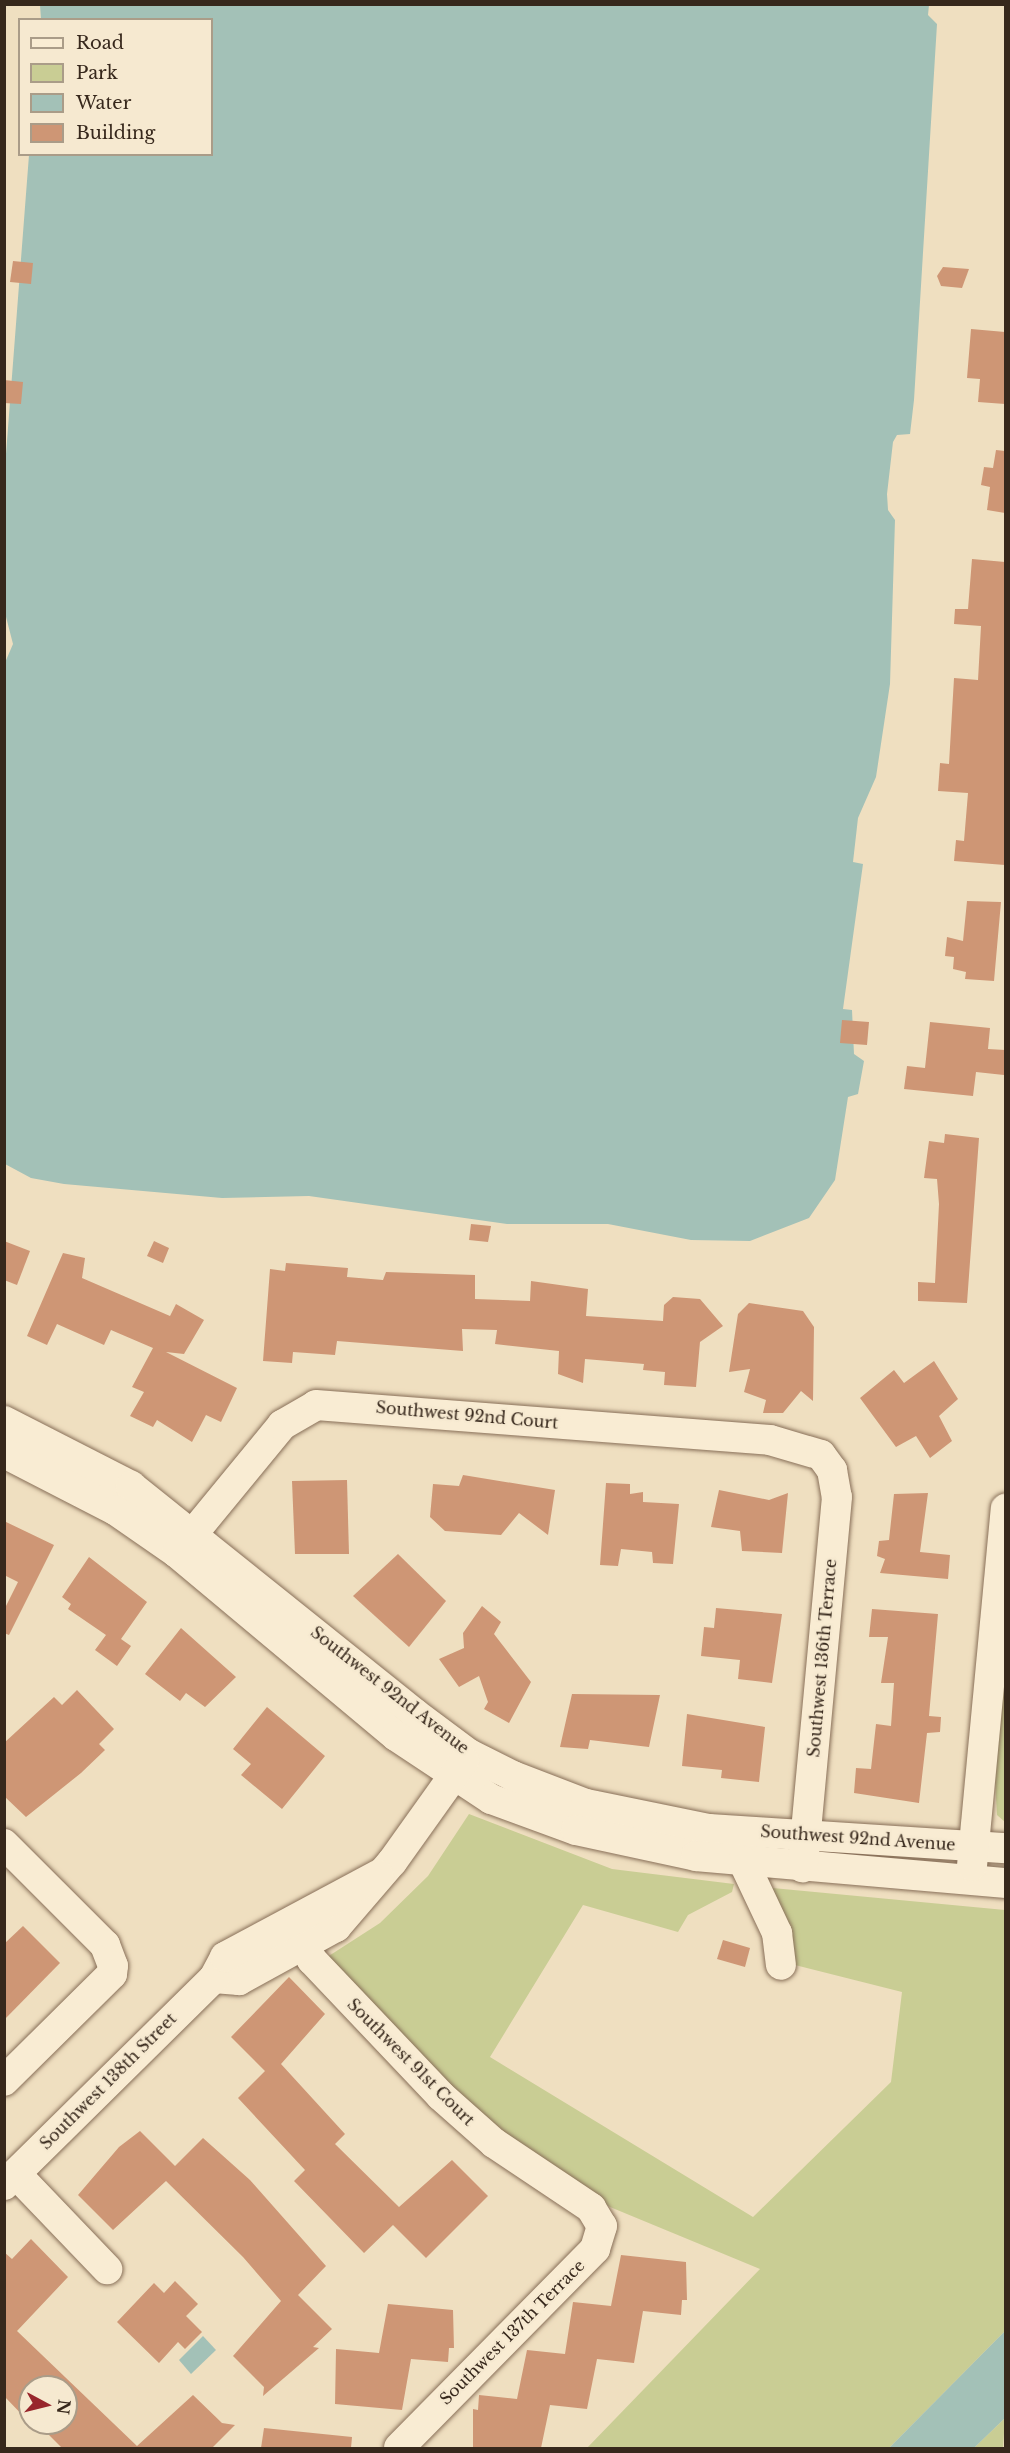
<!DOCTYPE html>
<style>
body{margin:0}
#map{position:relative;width:1010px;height:2453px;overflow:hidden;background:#efdfc0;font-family:"Libre Baskerville",serif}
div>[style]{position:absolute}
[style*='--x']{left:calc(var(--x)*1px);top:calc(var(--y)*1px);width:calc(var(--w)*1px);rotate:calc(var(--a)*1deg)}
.green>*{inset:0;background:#c9cd94}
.water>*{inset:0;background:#a3c1b7}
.building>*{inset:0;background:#ce9675}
.roads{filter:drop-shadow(0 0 2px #886f58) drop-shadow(0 0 2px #886f58)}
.minor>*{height:30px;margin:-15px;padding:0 15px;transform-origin:15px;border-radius:15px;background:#f9ecd3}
span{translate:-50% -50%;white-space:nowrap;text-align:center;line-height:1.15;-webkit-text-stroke:4.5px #f6e9d0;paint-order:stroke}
.street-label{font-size:16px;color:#37281c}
.frame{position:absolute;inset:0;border:6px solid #37281c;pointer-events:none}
.legend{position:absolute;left:18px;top:18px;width:195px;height:138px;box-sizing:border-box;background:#f6e9d0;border:2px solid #aa9c88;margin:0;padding:8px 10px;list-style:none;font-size:18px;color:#37281c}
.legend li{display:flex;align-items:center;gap:12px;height:30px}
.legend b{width:30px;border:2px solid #aa9c88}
.north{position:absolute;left:18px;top:2375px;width:60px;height:60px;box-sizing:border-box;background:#f6e9d0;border:2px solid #aa9c88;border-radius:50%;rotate:97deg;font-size:16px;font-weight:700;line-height:24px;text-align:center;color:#37281c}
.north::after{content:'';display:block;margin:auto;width:21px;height:27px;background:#98262c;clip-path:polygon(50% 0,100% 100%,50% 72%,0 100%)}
</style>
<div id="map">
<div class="green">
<i style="clip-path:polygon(1005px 1636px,1005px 1822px,997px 1815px,994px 1762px)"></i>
<i style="clip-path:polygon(469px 1814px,612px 1869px,734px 1884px,732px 1892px,688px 1915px,678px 1932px,583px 1905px,490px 2057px,753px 2217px,891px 2082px,902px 1992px,791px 1964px,762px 1887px,1005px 1910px,1005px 2331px,889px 2448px,587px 2448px,760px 2269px,610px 2207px,494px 2126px,321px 1961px,380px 1923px,428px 1876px)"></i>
<i style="clip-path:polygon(1005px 2418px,1003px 2448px,974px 2448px)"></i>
</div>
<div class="water">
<i style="clip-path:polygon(40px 5px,929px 5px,928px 15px,937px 24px,914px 400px,910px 434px,897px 435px,893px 442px,887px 494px,888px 510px,895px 520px,890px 684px,876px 777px,858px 818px,853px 862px,863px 864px,843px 1009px,852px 1010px,854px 1054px,864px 1061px,858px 1094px,848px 1097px,835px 1180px,809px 1218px,750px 1241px,691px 1240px,608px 1224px,507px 1224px,309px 1196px,222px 1198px,64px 1184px,31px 1178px,5px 1164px,4px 665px,13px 644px,5px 613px,5px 467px,29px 155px,212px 154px,212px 20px,41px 19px)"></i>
<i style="clip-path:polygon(1005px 2331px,1005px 2418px,974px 2448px,889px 2448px)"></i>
<i style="clip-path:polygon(203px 2336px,216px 2350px,191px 2374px,179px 2360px)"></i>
</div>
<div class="building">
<i style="clip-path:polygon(13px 261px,33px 263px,31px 284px,10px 282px)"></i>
<i style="clip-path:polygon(943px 267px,969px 269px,962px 288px,941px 286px,937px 276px)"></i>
<i style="clip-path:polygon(971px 329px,1005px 332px,1005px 404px,978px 402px,980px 379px,967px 378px)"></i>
<i style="clip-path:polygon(4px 380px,23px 382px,21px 404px,4px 403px)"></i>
<i style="clip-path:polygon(996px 450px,1005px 451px,1005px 513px,987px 510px,990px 487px,981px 485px,984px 467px,993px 468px)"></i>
<i style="clip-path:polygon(972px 559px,1005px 562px,1005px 865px,954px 861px,956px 840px,964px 841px,968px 793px,938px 791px,940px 763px,949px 764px,954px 678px,978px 680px,981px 626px,954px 624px,955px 609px,968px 609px)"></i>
<i style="clip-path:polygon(967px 901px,1001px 902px,994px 981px,965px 979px,966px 972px,953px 969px,954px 957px,945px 956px,947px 937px,963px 941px)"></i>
<i style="clip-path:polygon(842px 1020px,869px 1022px,867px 1045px,840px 1043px)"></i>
<i style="clip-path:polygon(930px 1022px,990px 1028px,988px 1049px,1005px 1050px,1004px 1075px,976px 1072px,973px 1096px,904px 1089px,907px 1066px,925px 1068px)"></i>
<i style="clip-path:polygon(945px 1134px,979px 1138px,967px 1303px,918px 1301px,918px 1282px,935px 1283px,939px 1204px,937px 1179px,924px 1178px,929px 1141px,944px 1143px)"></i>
<i style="clip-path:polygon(471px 1224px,491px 1226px,488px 1242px,469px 1240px)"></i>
<i style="clip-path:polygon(4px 1241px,30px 1251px,17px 1285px,4px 1280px)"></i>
<i style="clip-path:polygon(154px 1241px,169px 1248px,163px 1263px,147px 1256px)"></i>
<i style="clip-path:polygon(63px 1253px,85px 1258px,82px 1278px,170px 1316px,176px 1304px,204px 1320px,184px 1354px,166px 1352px,237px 1388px,221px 1422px,206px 1415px,192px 1442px,157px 1420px,153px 1427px,130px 1416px,144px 1392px,132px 1387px,153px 1348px,111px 1330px,104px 1345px,57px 1324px,47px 1345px,27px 1336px)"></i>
<i style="clip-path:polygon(286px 1263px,348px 1268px,347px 1277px,383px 1280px,386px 1272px,475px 1275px,475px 1299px,530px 1301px,531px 1281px,588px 1289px,586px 1316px,663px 1321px,664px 1305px,673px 1297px,700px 1299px,723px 1326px,700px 1342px,696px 1387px,664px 1385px,665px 1372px,643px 1370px,644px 1364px,585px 1359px,583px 1383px,558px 1374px,559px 1351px,495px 1344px,497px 1330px,462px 1329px,463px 1351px,337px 1341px,335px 1355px,293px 1352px,292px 1363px,263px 1361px,270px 1269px,285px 1271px)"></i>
<i style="clip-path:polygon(749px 1303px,803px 1311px,814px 1327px,813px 1401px,801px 1391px,783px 1413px,763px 1413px,766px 1400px,744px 1392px,750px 1369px,729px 1372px,738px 1314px)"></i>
<i style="clip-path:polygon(934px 1361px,958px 1399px,939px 1416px,952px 1441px,930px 1458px,916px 1436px,896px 1447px,860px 1398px,894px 1370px,904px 1383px)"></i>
<i style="clip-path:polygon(463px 1475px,555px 1490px,548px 1535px,519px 1513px,501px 1535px,445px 1531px,430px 1517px,433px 1484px,459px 1486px)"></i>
<i style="clip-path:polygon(347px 1480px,349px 1554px,295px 1554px,292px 1481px)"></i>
<i style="clip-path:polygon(606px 1483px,630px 1484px,630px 1494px,643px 1492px,643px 1502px,679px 1504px,673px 1564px,653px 1563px,652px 1552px,621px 1549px,618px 1566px,600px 1565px)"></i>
<i style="clip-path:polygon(719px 1490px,769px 1500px,788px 1493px,782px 1553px,742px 1551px,740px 1531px,711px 1527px)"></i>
<i style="clip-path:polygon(928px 1493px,920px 1552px,950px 1555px,948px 1579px,880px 1573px,885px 1559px,877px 1556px,879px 1541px,889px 1540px,894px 1494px)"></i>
<i style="clip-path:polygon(4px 1521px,54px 1545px,9px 1635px,4px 1633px,4px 1610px,18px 1582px,4px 1575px)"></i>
<i style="clip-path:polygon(398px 1554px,446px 1601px,409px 1647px,353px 1596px)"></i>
<i style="clip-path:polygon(89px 1557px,147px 1602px,121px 1639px,131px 1646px,117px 1666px,95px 1650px,106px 1635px,68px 1609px,71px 1604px,62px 1597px)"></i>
<i style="clip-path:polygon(482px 1606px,501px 1622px,494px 1634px,531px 1682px,509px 1723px,484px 1709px,488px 1702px,479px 1676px,459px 1687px,439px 1659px,464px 1648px,463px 1633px)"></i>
<i style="clip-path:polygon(716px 1608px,782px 1614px,772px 1683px,738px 1679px,740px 1660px,701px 1656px,704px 1627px,714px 1628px)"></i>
<i style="clip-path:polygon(872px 1609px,938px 1614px,929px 1716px,941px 1717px,940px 1732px,927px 1733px,919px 1803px,854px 1793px,856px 1768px,871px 1769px,876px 1724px,891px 1726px,894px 1683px,881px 1683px,888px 1637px,869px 1637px)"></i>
<i style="clip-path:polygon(181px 1628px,236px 1677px,205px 1707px,186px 1693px,180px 1701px,145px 1674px)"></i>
<i style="clip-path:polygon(77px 1690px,114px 1729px,99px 1744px,105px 1750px,81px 1773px,26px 1817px,4px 1796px,4px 1743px,54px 1697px,62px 1705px)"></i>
<i style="clip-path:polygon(572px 1694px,660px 1695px,649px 1747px,590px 1740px,588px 1749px,560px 1747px)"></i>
<i style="clip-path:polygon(267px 1707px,325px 1756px,282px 1809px,241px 1775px,251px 1764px,233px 1749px)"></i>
<i style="clip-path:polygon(687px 1714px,765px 1727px,759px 1782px,721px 1778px,722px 1770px,682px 1766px)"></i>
<i style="clip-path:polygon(23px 1926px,60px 1963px,4px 2020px,4px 1944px)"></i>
<i style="clip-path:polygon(723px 1940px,750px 1948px,745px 1967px,717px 1959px)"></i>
<i style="clip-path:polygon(289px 1977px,325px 2014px,281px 2064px,345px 2134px,335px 2144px,399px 2207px,452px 2160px,488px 2196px,426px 2258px,393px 2225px,364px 2253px,294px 2181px,305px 2170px,238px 2098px,265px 2071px,231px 2037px)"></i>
<i style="clip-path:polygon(140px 2131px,175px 2166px,203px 2138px,250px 2180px,326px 2266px,298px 2295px,332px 2329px,313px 2347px,319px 2348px,263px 2396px,264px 2387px,233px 2356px,281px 2301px,243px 2257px,166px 2181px,113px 2230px,78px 2195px,119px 2147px)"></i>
<i style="clip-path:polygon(31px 2239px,68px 2277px,17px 2331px,137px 2446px,193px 2395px,222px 2423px,235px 2425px,212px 2448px,62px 2448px,37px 2423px,66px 2423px,66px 2387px,30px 2387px,30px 2423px,4px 2396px,4px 2252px,12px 2259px)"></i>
<i style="clip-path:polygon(621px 2255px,686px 2262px,687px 2300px,682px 2300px,681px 2315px,643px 2311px,634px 2363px,597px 2359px,587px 2409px,550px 2405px,541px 2448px,473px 2448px,473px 2409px,478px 2410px,479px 2395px,517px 2399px,527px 2350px,565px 2354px,573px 2302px,611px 2306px)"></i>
<i style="clip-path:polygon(175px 2281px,198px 2304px,186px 2316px,202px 2332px,185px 2349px,178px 2342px,159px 2363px,117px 2322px,154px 2283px,164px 2293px)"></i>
<i style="clip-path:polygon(388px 2304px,453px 2310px,454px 2348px,449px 2348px,448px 2362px,411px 2359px,402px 2410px,335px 2404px,336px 2349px,379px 2353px)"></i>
<i style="clip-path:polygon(264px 2428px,352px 2437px,351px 2448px,261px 2448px)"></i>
</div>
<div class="roads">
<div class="minor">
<i style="--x:4;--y:1421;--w:143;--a:27.1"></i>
<i style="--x:131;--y:1486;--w:363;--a:38.7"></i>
<i style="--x:414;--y:1713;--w:69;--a:36.7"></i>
<i style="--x:469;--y:1754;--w:49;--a:26.6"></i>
<i style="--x:513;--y:1776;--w:78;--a:21"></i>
<i style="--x:586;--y:1804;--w:126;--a:11.5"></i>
<i style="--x:709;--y:1829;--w:298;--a:3.7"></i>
<i style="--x:4;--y:1453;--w:125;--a:27.2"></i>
<i style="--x:115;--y:1510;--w:75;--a:34.7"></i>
<i style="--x:177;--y:1553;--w:285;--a:39.9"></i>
<i style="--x:396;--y:1736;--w:114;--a:33.6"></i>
<i style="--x:491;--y:1799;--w:90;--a:20"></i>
<i style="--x:576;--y:1830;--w:123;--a:12.2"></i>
<i style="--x:696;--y:1856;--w:311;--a:5"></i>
<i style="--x:177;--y:1553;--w:166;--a:-50.6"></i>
<i style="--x:282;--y:1425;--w:39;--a:-30"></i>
<i style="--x:316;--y:1405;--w:455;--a:4.4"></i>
<i style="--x:770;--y:1440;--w:53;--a:16.4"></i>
<i style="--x:821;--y:1455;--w:19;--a:54"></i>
<i style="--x:832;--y:1470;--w:27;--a:80"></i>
<i style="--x:837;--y:1497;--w:372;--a:95.3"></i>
<i style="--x:4;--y:1844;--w:143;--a:45"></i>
<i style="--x:105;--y:1945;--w:22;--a:69"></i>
<i style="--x:113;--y:1966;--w:8;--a:97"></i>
<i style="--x:112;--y:1974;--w:152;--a:135.3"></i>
<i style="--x:743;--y:1861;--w:80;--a:64.7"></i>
<i style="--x:777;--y:1933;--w:32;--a:83"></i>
<i style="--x:972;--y:1866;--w:359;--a:-84.6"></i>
<i style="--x:303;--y:1944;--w:18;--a:61"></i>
<i style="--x:312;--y:1960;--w:187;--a:46.5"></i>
<i style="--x:441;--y:2096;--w:71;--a:41.6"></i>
<i style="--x:494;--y:2143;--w:117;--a:33.8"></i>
<i style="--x:591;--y:2208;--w:21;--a:59"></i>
<i style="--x:602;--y:2226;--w:24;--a:107"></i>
<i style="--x:595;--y:2249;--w:279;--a:134.6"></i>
<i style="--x:214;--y:1978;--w:25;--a:5"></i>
<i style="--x:239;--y:1980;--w:111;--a:-28.7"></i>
<i style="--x:336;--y:1927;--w:86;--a:-49.3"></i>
<i style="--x:392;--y:1862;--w:124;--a:-54.5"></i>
<i style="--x:16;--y:2174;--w:132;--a:46.2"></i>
<i style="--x:4;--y:2185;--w:295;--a:-44.6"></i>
<i style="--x:214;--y:1978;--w:24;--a:-62"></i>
<i style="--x:225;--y:1957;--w:174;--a:-28.2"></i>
</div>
</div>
<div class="street-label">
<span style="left:467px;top:1415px;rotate:5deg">Southwest 92nd Court</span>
<span style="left:822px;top:1658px;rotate:-85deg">Southwest 136th Terrace</span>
<span style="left:390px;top:1690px;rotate:38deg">Southwest 92nd Avenue</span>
<span style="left:858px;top:1838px;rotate:4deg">Southwest 92nd Avenue</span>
<span style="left:411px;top:2062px;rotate:45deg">Southwest 91st Court</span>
<span style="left:108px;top:2081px;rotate:-45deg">Southwest 138th Street</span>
<span style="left:512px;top:2332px;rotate:-45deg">Southwest 137th Terrace</span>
</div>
<div class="frame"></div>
<ul class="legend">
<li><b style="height:8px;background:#f9ecd3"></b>Road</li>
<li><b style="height:16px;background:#c9cd94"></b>Park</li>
<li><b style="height:16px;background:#a3c1b7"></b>Water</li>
<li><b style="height:16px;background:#ce9675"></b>Building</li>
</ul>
<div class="north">N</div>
</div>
